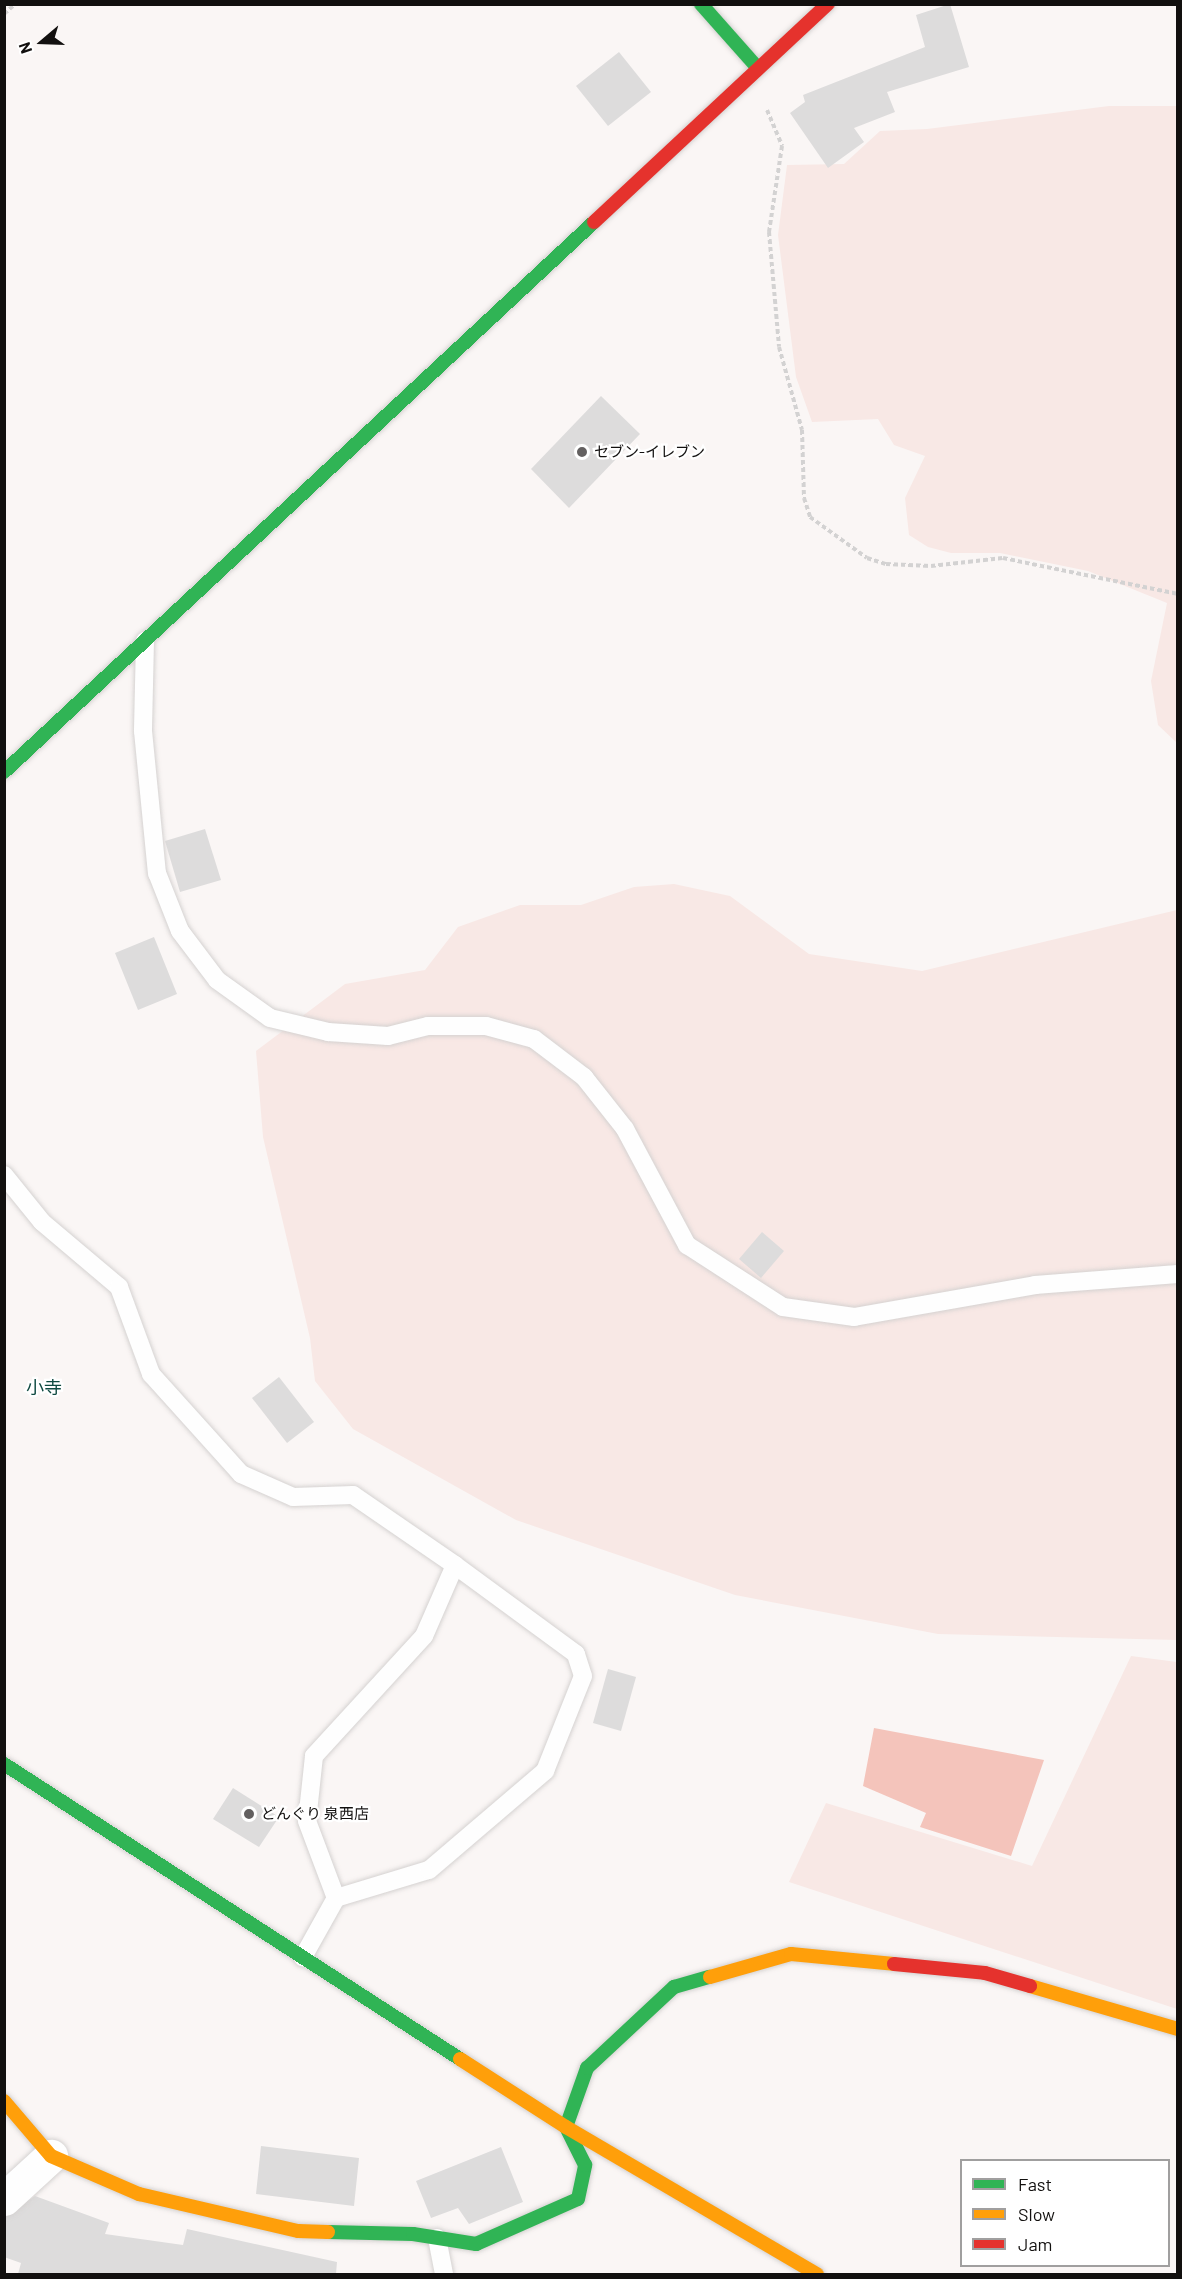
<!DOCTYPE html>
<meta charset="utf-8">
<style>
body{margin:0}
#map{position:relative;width:1182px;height:2279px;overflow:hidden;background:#faf6f5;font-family:Barlow,"Noto Sans JP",sans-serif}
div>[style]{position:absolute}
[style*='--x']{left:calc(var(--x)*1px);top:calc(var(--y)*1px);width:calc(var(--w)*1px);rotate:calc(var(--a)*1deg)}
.green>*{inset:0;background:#f8e8e5}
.water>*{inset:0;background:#f4c4bb}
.building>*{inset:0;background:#dddcdc}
.path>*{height:4px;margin-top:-2px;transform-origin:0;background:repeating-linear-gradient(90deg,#d3d2d2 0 4.5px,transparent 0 7.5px)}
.roads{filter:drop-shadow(0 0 2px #d5d2d1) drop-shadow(0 0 2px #d5d2d1)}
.lane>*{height:18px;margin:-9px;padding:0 9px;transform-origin:9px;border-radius:9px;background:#fefefe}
.street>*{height:33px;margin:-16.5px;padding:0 16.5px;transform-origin:16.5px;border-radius:16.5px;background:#fefefe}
.fast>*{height:14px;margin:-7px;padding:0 7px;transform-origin:7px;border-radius:7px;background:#30b455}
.slow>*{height:14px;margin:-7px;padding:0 7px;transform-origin:7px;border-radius:7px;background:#ff9f0a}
.jam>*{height:14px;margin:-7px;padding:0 7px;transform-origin:7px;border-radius:7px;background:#e5322d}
.dots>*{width:16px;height:16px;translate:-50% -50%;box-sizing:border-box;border:3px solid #fff;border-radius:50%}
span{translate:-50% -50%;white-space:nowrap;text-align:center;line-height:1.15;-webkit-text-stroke:4.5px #fff;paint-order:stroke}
.poi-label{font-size:15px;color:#12100f}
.left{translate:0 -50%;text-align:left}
.quarter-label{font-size:18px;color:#0f4a41}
.frame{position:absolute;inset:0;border:6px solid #12100f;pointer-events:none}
.legend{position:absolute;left:960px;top:2159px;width:210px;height:108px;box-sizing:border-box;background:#fff;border:2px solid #a09f9f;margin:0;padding:8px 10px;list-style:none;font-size:18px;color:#12100f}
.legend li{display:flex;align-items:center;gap:12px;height:30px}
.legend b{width:30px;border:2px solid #a09f9f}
.north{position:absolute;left:12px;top:12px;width:60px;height:60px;-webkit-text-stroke:4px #fff;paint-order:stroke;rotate:251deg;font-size:16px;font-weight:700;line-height:24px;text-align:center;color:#12100f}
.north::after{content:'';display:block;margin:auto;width:21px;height:27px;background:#12100f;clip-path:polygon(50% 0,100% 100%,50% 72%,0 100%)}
</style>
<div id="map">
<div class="green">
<i style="clip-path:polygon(1109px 106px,1177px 106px,1177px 743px,1158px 725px,1151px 681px,1167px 603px,1088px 571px,1000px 553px,951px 553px,928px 547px,909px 535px,905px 498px,925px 456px,894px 445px,878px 419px,812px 422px,796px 377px,778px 235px,787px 165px,844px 164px,880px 131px,927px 129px)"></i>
<i style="clip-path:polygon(674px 884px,730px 896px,809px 954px,922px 971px,1177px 910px,1177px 1640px,938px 1634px,735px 1595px,516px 1520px,353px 1429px,315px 1381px,310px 1338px,263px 1137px,256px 1051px,345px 984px,425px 970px,458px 927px,520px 905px,581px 905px,634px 887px)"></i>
<i style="clip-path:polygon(1131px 1656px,1177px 1662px,1177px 2009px,789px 1882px,826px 1803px,1032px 1866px)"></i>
</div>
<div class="water">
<i style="clip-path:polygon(874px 1728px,1044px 1760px,1011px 1856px,920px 1827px,926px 1813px,863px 1786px)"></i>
</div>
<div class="building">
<i style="clip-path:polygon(950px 4px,969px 67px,887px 92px,895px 112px,854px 128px,864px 142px,828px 168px,790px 113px,805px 102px,803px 95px,925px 47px,916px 15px)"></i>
<i style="clip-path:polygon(619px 52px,651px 92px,608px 126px,576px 86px)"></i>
<i style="clip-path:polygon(601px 396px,640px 434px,569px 508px,531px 469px)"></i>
<i style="clip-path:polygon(205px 829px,221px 880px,180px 892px,165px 841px)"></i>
<i style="clip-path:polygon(154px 937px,177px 994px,138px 1010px,115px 953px)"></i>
<i style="clip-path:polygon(762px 1232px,784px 1251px,761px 1278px,739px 1259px)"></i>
<i style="clip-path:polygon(279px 1377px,314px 1422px,287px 1443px,252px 1398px)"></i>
<i style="clip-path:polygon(608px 1669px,636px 1677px,621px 1731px,593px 1723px)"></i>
<i style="clip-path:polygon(233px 1788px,279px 1817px,259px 1847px,213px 1819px)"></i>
<i style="clip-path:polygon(261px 2146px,359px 2158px,354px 2206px,256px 2194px)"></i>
<i style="clip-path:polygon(501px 2147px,523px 2202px,469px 2224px,458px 2208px,431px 2218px,416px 2181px)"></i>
<i style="clip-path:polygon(35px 2196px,109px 2223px,105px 2234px,183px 2245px,187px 2229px,337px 2262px,336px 2274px,18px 2274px,21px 2263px,4px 2257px,4px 2217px)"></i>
</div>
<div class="path">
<i style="--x:4;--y:14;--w:15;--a:-42"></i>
<i style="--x:767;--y:110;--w:39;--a:67"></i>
<i style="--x:782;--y:146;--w:87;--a:98.6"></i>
<i style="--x:769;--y:232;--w:115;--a:85"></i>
<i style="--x:779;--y:347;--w:86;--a:74.5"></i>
<i style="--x:802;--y:430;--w:68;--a:88.3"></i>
<i style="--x:804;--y:498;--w:20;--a:72"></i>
<i style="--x:810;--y:517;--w:70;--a:35.7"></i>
<i style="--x:867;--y:558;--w:20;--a:18"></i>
<i style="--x:886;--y:564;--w:45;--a:2.5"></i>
<i style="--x:931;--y:566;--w:72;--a:-6.3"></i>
<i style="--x:1003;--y:558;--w:179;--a:11.6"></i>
</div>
<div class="roads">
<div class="lane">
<i style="--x:145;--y:641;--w:90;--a:91.3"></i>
<i style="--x:143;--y:731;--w:143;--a:84.4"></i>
<i style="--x:157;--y:873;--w:62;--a:68.4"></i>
<i style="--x:180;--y:931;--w:61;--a:52.9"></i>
<i style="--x:217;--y:980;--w:65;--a:35.6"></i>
<i style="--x:270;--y:1018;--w:60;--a:13.6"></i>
<i style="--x:328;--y:1032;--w:60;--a:3.8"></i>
<i style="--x:388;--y:1036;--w:41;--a:-14"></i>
<i style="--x:428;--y:1026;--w:58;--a:0"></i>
<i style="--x:486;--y:1026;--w:50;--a:15.2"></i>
<i style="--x:534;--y:1039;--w:63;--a:37.2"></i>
<i style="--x:584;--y:1077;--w:66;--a:51.7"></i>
<i style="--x:625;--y:1129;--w:132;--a:61.9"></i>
<i style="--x:687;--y:1245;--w:114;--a:32.9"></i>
<i style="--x:783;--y:1307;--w:72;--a:8"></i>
<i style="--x:854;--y:1317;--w:184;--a:-10"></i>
<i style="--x:1035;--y:1285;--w:143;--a:-4.4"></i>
<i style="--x:4;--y:1175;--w:60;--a:51"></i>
<i style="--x:42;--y:1222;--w:101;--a:40.2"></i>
<i style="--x:119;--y:1287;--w:93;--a:69.8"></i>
<i style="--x:151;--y:1374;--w:135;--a:48"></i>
<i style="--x:241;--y:1474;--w:57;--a:23.9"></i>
<i style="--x:293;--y:1497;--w:60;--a:-1.9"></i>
<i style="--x:353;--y:1495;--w:124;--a:34.5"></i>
<i style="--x:455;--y:1565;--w:77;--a:113.6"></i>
<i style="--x:424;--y:1636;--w:163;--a:132.5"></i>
<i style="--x:314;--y:1756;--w:65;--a:96.1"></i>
<i style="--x:307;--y:1821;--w:82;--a:69.4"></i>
<i style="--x:336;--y:1898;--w:68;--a:119.2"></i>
<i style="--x:336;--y:1898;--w:97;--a:-16.8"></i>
<i style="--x:429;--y:1870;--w:153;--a:-40.5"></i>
<i style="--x:545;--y:1771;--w:102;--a:-68.2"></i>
<i style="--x:583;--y:1676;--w:23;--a:-108"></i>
<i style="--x:576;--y:1654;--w:150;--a:-143.7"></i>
<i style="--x:437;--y:2238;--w:37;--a:79"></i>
</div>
<div class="street">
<i style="--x:4;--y:2199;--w:64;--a:-42.5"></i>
</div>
<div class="fast">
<i style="--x:701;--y:4;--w:84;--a:48.4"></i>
<i style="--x:4;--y:772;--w:807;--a:-42.99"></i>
<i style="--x:4;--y:1764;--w:543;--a:32.9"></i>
<i style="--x:328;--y:2232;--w:85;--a:1.3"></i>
<i style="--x:413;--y:2234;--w:64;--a:9"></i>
<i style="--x:476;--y:2244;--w:111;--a:-23.8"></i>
<i style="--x:578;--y:2199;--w:35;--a:-78"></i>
<i style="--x:585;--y:2165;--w:42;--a:-116.6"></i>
<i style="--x:566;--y:2127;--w:63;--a:-70.4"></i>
<i style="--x:587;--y:2068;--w:119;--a:-43"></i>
<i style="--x:674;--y:1987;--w:37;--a:-16"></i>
</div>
<div class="slow">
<i style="--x:710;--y:1977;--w:84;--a:-15.9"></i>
<i style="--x:791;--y:1954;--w:103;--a:5.5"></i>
<i style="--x:1030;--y:1986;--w:154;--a:16.2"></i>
<i style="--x:460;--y:2059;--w:126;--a:32.7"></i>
<i style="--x:566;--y:2127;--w:291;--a:30.4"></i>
<i style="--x:4;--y:2101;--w:72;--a:49.5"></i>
<i style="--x:51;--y:2156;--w:96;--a:23.4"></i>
<i style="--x:139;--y:2194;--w:163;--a:13.1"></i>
<i style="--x:298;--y:2231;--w:30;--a:2"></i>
</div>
<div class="jam">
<i style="--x:594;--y:222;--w:320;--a:-43"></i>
<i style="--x:894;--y:1964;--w:91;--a:5.6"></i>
<i style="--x:985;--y:1973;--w:47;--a:16.1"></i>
</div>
</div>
<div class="dots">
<i style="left:582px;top:452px;background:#636060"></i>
<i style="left:249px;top:1814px;background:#636060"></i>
</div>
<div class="poi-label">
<span class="left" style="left:594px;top:452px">セブン-イレブン</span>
<span class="left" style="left:261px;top:1814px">どんぐり 泉西店</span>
</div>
<div class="quarter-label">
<span style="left:44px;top:1387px">小寺</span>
</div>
<div class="frame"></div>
<ul class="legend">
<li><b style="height:8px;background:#30b455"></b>Fast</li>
<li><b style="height:8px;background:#ff9f0a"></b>Slow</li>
<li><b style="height:8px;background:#e5322d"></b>Jam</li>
</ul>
<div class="north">N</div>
</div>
